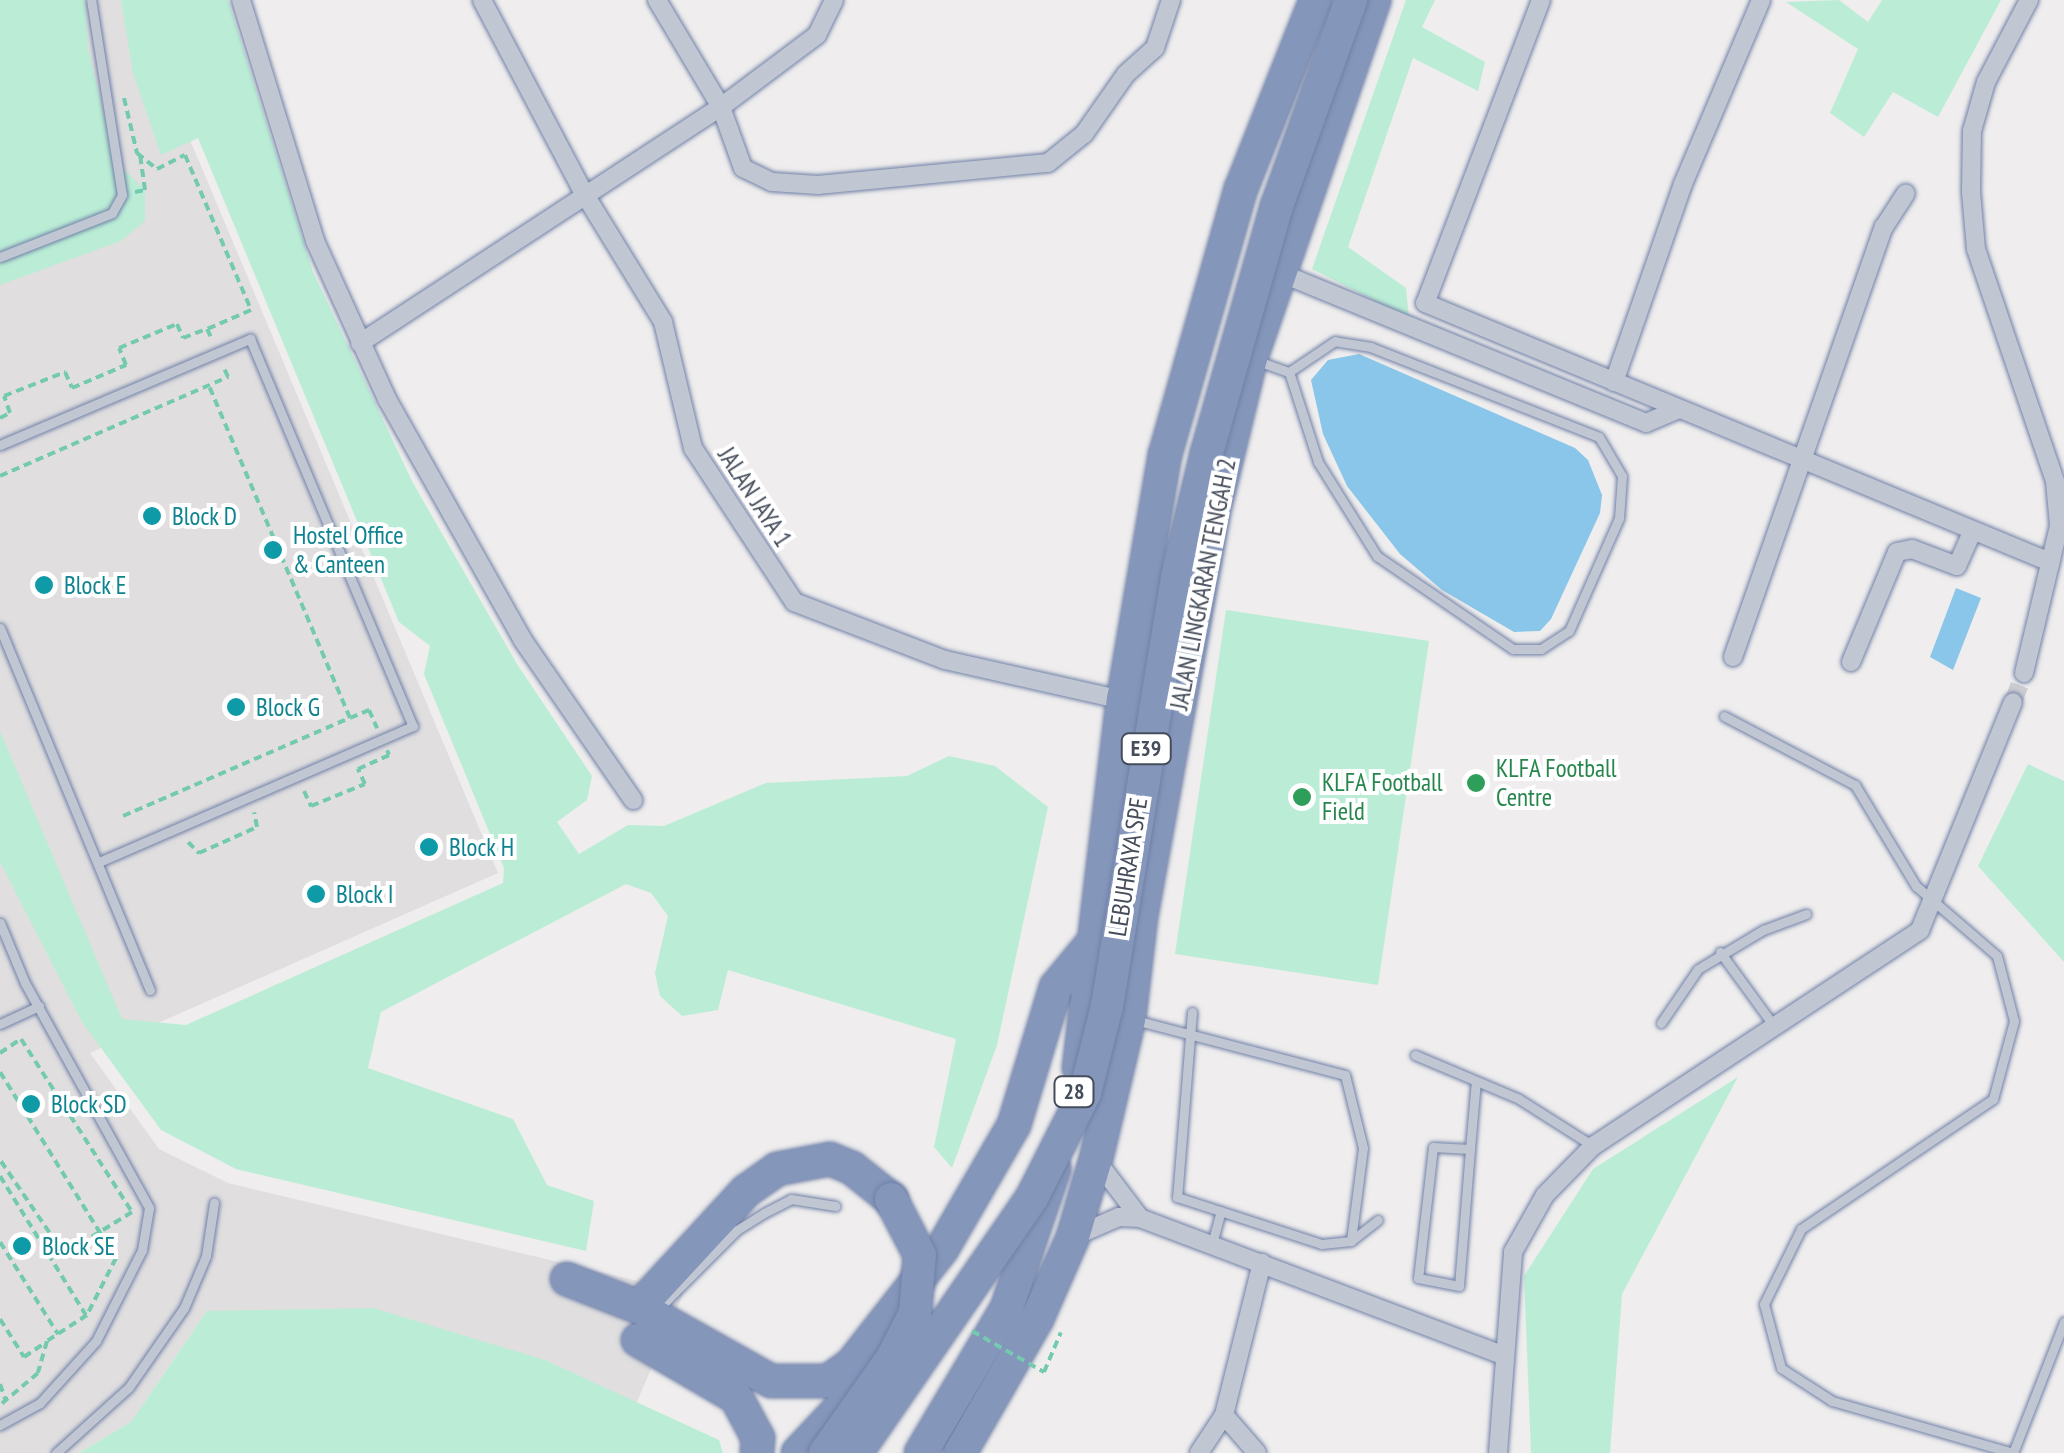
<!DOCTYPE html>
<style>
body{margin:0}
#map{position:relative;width:2064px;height:1453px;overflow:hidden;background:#efeded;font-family:"PT Sans Narrow",sans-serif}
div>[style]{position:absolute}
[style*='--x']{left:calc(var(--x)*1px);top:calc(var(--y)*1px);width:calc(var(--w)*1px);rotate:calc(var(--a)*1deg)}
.education>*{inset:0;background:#e0dedf}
.green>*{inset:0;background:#bbedd6}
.water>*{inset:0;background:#89c6e9}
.street-tunnel>*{height:18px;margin-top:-9px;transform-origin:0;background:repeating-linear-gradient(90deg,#cdcdd0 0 18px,transparent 0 27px)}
.path>*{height:4px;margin-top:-2px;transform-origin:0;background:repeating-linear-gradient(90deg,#74caae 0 8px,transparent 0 13px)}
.roads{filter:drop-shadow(0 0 2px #7081a7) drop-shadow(0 0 2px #7081a7)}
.lane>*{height:9px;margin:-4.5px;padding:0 4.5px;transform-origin:4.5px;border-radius:4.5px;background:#c0c6d2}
.street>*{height:18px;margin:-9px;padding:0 9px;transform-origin:9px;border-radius:9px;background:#c0c6d2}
.highway>*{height:32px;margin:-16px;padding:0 16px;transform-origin:16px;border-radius:16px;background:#8596bb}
.path-bridge>*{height:4px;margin-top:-2px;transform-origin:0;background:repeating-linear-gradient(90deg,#74caae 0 8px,transparent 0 13px)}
.bridges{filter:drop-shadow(0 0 2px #7081a7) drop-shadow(0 0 2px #7081a7)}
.highway-bridge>*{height:32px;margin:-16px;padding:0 16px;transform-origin:16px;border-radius:16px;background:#8596bb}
.dots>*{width:28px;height:28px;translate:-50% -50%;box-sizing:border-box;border:5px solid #fff;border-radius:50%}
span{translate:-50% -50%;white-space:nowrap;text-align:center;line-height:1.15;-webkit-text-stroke:8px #fff;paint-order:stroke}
.shield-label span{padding:2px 8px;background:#fff;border:2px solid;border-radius:8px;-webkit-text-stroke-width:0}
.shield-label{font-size:22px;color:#454d5a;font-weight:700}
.street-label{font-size:25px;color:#454d5a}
.culture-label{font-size:25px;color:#0d838f}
.left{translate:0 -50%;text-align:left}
.leisure-label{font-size:25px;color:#27864d}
</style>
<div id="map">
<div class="education">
<i style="clip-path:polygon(0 0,142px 0,180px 116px,498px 873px,90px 1053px,159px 1149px,228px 1183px,684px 1292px,636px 1404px,545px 1360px,207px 1311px,131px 1422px,79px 1453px,0 1453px)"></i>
</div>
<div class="green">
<i style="clip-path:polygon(0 0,85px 0,88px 48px,115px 161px,145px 190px,145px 221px,121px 241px,0 285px)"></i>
<i style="clip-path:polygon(121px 0,228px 0,313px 272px,413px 483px,517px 664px,592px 776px,587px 800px,557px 822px,579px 854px,628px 825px,664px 826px,766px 783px,907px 776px,949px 756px,995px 766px,1048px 807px,997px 1045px,952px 1168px,934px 1147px,956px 1039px,728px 970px,718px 1010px,682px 1016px,660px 996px,655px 973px,668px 916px,651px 893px,626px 884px,381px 1012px,368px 1068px,513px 1119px,547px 1185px,594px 1201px,586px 1251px,236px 1169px,161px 1130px,82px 1022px,0 862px,0 731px,122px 1019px,186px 1025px,503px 883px,504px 868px,424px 674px,430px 646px,399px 622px,198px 138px,161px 155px,133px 73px)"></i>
<i style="clip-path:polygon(1406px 0,1435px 0,1422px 27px,1485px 62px,1478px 91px,1413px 58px,1348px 247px,1406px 288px,1409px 318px,1312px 269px)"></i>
<i style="clip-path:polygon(1839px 0,1868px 22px,1882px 0,2001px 0,1938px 117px,1893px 92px,1864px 137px,1830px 113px,1858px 49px,1786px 2px)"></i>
<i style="clip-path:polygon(1226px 610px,1429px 641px,1378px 985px,1175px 954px)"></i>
<i style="clip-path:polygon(2028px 764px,2064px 781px,2064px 962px,1978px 866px)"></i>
<i style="clip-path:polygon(1738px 1077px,1622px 1294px,1610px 1453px,1531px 1453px,1524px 1276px,1593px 1169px)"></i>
<i style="clip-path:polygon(373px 1308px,545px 1360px,719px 1440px,723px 1453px,79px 1453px,131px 1422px,207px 1311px)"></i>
</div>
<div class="water">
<i style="clip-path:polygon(1359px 354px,1575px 448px,1588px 460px,1602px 495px,1600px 513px,1551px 619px,1540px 631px,1514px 632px,1442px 590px,1400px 554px,1347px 486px,1323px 434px,1311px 380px,1328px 360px)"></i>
<i style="clip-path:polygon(1956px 588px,1981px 598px,1953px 670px,1930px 657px)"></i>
</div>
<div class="street-tunnel">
<i style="--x:2013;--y:702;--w:31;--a:-69"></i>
</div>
<div class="path">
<i style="--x:124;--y:98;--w:57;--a:76.7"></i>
<i style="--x:137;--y:153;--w:26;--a:39"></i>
<i style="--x:157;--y:169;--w:31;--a:-27"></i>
<i style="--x:185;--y:155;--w:168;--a:66.9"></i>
<i style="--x:251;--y:310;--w:48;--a:156.6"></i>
<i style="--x:135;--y:192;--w:10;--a:-11"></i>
<i style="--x:145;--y:190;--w:35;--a:-98"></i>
<i style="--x:0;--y:418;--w:11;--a:-27"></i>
<i style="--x:10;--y:413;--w:18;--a:-109"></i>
<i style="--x:4;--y:396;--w:66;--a:-21.5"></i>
<i style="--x:65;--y:372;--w:17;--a:66"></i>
<i style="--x:72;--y:388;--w:59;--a:-23.1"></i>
<i style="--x:126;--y:365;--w:18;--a:-112"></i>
<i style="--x:119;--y:348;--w:63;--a:-22.5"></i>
<i style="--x:177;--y:324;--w:15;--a:67"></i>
<i style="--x:183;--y:338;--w:26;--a:-21"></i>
<i style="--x:207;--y:329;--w:11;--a:63"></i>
<i style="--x:0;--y:476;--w:249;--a:-23.5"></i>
<i style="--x:228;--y:377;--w:12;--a:-114"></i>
<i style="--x:350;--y:718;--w:21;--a:-23"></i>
<i style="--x:369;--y:710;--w:20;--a:66"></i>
<i style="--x:304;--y:791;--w:17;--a:65"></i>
<i style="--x:311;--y:806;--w:58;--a:-22.2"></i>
<i style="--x:365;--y:784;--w:17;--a:-115"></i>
<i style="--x:358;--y:769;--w:34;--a:-24"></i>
<i style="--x:389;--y:755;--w:5;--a:-112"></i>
<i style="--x:123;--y:816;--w:247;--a:-23.4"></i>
<i style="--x:350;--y:718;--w:361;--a:-113"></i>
<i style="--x:188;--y:842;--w:16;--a:45"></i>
<i style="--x:199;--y:853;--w:64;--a:-24.1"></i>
<i style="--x:257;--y:827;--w:15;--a:-101"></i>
<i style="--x:0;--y:1053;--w:25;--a:-34"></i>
<i style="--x:21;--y:1039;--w:206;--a:57.3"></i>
<i style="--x:132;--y:1212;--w:80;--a:148.3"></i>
<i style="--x:64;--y:1254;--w:114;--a:-124.2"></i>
<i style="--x:0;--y:1072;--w:219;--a:58.1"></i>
<i style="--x:116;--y:1258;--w:64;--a:117"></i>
<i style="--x:87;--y:1315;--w:48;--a:147"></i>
<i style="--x:47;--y:1341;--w:33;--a:106"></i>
<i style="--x:38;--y:1373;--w:50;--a:139.9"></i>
<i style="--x:0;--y:1176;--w:163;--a:58.3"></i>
<i style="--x:0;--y:1242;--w:109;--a:57.8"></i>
<i style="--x:0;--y:1319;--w:45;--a:57.7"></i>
<i style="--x:24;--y:1357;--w:25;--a:-34"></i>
<i style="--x:0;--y:1384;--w:18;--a:71"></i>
</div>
<div class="roads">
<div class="lane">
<i style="--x:0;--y:257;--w:120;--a:-21.4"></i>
<i style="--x:112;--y:213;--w:21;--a:-61"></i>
<i style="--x:122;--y:195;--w:197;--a:-99"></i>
<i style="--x:1258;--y:361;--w:33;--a:20"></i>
<i style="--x:1289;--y:372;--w:95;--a:72.1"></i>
<i style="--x:1318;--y:462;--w:111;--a:57.9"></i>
<i style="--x:1377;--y:556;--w:165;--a:34.4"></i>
<i style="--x:1513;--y:649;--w:28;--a:0"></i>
<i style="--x:1541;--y:649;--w:33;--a:-33"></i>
<i style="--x:1569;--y:631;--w:124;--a:-66.1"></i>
<i style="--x:1619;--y:518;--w:42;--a:-85.9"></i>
<i style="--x:1622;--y:476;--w:45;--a:-120.5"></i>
<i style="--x:1599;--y:437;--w:245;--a:-158.5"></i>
<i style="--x:1371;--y:347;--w:36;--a:-171"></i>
<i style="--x:1335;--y:341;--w:55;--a:146"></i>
<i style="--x:0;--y:445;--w:272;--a:-23"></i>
<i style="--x:250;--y:339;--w:420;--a:67.2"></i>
<i style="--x:413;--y:726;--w:343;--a:156.6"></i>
<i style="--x:0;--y:628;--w:392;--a:67.5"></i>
<i style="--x:1724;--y:716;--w:148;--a:27.8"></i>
<i style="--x:1855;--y:785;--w:118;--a:58.9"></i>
<i style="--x:1916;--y:886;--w:107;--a:40.8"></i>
<i style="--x:1997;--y:956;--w:67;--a:75.3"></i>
<i style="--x:2014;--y:1021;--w:81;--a:105.1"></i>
<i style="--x:1993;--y:1099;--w:232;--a:145.9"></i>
<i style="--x:1801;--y:1229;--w:84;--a:116.3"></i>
<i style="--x:1764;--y:1304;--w:66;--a:75.1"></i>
<i style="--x:1781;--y:1368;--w:61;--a:32.9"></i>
<i style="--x:1832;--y:1401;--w:188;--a:16"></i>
<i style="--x:2013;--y:1453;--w:141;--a:-68.7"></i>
<i style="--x:0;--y:923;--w:65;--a:67.4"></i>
<i style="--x:25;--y:983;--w:257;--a:61.1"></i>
<i style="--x:149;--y:1208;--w:43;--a:99.5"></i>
<i style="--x:142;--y:1250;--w:102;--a:116.8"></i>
<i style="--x:96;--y:1341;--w:84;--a:132.1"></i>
<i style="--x:40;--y:1403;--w:46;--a:151.2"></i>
<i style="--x:1720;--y:952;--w:92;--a:53.9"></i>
<i style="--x:1192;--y:1012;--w:186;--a:94.6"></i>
<i style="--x:1177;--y:1197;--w:152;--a:18"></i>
<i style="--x:1322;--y:1244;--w:29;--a:-6"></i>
<i style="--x:1351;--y:1241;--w:34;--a:-38"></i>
<i style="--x:1135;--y:1020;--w:217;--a:14.7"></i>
<i style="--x:1345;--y:1075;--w:75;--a:76.1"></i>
<i style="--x:1363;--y:1148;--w:94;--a:97.4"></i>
<i style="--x:1661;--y:1023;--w:65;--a:-55.6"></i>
<i style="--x:1698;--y:969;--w:76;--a:-31"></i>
<i style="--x:1763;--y:930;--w:46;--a:-20.4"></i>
<i style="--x:0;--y:1024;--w:43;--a:-24.8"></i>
<i style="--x:1415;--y:1055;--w:113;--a:22.9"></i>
<i style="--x:1519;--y:1099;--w:88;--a:32.4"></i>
<i style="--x:1470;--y:1149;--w:37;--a:-177"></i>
<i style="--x:1433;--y:1147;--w:132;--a:96.5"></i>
<i style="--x:1418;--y:1278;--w:42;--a:11"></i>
<i style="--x:1459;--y:1286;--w:137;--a:-85.4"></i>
<i style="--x:1470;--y:1149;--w:68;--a:-85"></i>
<i style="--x:1212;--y:1244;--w:34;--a:-75"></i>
<i style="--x:664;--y:1303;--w:103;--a:-45"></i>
<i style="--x:737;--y:1230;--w:32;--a:-32"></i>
<i style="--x:764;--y:1213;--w:30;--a:-27"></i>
<i style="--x:791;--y:1199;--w:45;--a:9"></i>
<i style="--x:56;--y:1453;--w:98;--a:-42.1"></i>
<i style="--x:129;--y:1387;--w:96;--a:-55.2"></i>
<i style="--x:184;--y:1308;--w:56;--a:-67.1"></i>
<i style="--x:206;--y:1256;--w:54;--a:-81.4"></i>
</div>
<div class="street">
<i style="--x:241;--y:0;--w:252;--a:72.9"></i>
<i style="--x:315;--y:241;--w:174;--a:65.5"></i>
<i style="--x:387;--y:399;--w:275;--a:60.6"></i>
<i style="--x:522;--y:639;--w:196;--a:55.4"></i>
<i style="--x:482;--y:0;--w:221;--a:62.2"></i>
<i style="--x:585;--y:195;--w:149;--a:58.4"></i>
<i style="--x:663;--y:322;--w:130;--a:76.6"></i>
<i style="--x:693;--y:448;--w:184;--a:56.7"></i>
<i style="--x:794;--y:602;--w:162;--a:21"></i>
<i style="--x:945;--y:660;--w:182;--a:12.7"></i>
<i style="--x:657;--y:0;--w:125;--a:59.1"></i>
<i style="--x:721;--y:107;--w:65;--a:70.2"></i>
<i style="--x:743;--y:168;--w:32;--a:26"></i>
<i style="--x:772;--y:182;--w:46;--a:3.7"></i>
<i style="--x:818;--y:185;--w:231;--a:-5.5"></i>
<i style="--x:1048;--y:163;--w:46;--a:-38.9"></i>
<i style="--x:1084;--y:134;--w:73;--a:-55"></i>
<i style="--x:1126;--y:74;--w:39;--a:-42"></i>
<i style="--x:1155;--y:48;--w:51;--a:-71.6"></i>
<i style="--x:1541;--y:0;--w:324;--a:110.9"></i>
<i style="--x:1425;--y:303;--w:677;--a:22.51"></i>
<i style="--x:1278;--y:272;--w:398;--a:22.3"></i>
<i style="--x:1646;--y:423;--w:36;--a:-23"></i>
<i style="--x:360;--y:343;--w:431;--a:-33.2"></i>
<i style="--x:721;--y:107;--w:120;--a:-36.9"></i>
<i style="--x:817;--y:35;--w:39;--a:-64"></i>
<i style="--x:1614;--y:382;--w:210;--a:-70.8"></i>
<i style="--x:1683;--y:184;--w:200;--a:-67"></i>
<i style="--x:1733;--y:657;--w:456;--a:-70.7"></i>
<i style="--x:1884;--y:227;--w:40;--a:-57.1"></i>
<i style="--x:1851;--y:662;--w:119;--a:-67.3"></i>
<i style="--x:1897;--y:552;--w:15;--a:-11"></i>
<i style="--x:1912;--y:549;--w:48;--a:20.7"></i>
<i style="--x:1957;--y:566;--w:39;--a:-66"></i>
<i style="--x:2024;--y:673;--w:151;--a:-76.6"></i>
<i style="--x:2059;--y:526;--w:45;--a:-95.1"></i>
<i style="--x:2055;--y:481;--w:245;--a:-108.8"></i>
<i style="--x:1976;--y:249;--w:57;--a:-95"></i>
<i style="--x:1971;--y:192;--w:61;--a:-89.1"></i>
<i style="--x:1972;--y:131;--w:51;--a:-74.1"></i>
<i style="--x:1986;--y:82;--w:93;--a:-62.3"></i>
<i style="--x:1096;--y:1160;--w:73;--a:52.8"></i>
<i style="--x:1073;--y:1237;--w:50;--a:-23.5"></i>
<i style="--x:1119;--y:1217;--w:21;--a:3"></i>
<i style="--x:1140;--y:1218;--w:388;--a:20.7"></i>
<i style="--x:1224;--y:1415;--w:50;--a:49"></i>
<i style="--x:1199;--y:1453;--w:45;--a:-56.7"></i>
<i style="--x:1224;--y:1415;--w:157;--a:-76"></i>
<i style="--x:1498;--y:1453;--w:202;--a:-85.7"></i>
<i style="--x:1513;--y:1252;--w:65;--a:-60.7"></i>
<i style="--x:1545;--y:1195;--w:69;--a:-45.6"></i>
<i style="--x:1593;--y:1146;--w:392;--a:-33.4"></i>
<i style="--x:1920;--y:930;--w:246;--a:-67.8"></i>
</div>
<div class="highway">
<i style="--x:1079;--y:1068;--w:371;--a:-83.2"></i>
<i style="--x:1123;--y:700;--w:249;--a:-80.3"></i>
<i style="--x:1165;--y:455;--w:277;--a:-74.1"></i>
<i style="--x:1241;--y:189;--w:203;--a:-68.4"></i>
<i style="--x:567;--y:1279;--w:77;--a:21.3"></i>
<i style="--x:639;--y:1307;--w:151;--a:29.3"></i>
<i style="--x:771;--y:1381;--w:57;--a:0"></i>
<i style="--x:828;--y:1381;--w:28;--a:-35"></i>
<i style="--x:851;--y:1365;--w:147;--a:-51.9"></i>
<i style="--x:942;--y:1249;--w:143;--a:-59.9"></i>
<i style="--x:1014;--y:1125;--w:144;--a:-73.1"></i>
<i style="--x:1056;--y:987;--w:60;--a:-50.4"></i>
<i style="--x:639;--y:1307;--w:158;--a:-47.3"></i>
<i style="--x:746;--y:1191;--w:38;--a:-35"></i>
<i style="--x:777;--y:1169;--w:54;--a:-10.7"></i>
<i style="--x:830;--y:1159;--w:24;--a:22"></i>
<i style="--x:852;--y:1168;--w:50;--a:38.5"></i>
<i style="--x:638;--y:1340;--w:113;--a:30.2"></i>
<i style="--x:736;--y:1397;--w:47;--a:61.8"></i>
<i style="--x:758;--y:1438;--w:15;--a:94"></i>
<i style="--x:798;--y:1453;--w:88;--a:-46.8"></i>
<i style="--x:921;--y:1453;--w:169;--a:-59.3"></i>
<i style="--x:1007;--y:1308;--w:147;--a:-71.3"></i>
<i style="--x:960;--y:1453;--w:155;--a:-60.1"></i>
<i style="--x:1037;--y:1319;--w:90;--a:-66.3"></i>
<i style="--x:1073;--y:1237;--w:81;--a:-73.6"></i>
<i style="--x:1096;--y:1159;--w:144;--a:-76.7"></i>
<i style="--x:1129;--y:1019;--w:103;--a:-83.3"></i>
<i style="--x:1141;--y:917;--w:408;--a:-79.8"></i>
<i style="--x:1213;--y:515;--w:162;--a:-76.4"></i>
<i style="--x:1251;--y:358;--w:379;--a:-71"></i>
</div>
</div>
<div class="path-bridge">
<i style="--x:972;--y:1331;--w:83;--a:29.7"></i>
<i style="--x:1044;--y:1372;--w:43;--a:-67"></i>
</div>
<div class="bridges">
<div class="highway-bridge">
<i style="--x:825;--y:1453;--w:116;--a:-54.8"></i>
<i style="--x:892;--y:1358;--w:51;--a:-62.9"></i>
<i style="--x:915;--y:1313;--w:58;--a:-85.1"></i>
<i style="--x:920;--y:1255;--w:63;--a:-117.4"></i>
<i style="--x:856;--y:1453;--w:310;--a:-55.4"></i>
<i style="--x:1032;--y:1198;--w:118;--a:-63.2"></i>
<i style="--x:1085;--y:1093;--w:90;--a:-75.8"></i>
<i style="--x:1107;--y:1006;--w:435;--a:-80.7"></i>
<i style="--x:1177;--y:577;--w:128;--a:-76.4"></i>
<i style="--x:1207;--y:453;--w:257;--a:-74.2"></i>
<i style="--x:1277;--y:206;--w:219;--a:-70.2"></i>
</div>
</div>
<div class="dots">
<i style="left:152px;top:516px;background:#0f9aa8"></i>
<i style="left:273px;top:550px;background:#0f9aa8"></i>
<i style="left:44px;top:585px;background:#0f9aa8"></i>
<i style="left:236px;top:707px;background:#0f9aa8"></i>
<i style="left:1476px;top:783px;background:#2e9e5b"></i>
<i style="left:1302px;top:797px;background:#2e9e5b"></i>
<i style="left:429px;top:847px;background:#0f9aa8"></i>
<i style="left:316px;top:894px;background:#0f9aa8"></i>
<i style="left:31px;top:1104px;background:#0f9aa8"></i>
<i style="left:22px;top:1246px;background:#0f9aa8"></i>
</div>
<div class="shield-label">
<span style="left:1146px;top:749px">E39</span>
<span style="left:1074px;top:1092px">28</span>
</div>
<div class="street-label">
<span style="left:755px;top:497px;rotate:57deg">JALAN JAYA 1</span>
<span style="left:1203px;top:584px;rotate:-79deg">JALAN LINGKARAN TENGAH 2</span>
<span style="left:1128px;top:867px;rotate:-81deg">LEBUHRAYA SPE</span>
</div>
<div class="culture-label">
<span class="left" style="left:172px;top:516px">Block D</span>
<span class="left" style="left:293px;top:550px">Hostel Office<br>&amp; Canteen</span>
<span class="left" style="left:64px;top:585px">Block E</span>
<span class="left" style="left:256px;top:707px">Block G</span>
<span class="left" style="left:449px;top:847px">Block H</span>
<span class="left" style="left:336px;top:894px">Block I</span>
<span class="left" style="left:51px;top:1104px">Block SD</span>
<span class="left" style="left:42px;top:1246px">Block SE</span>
</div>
<div class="leisure-label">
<span class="left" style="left:1496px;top:783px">KLFA Football<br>Centre</span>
<span class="left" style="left:1322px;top:797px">KLFA Football<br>Field</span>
</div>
</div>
